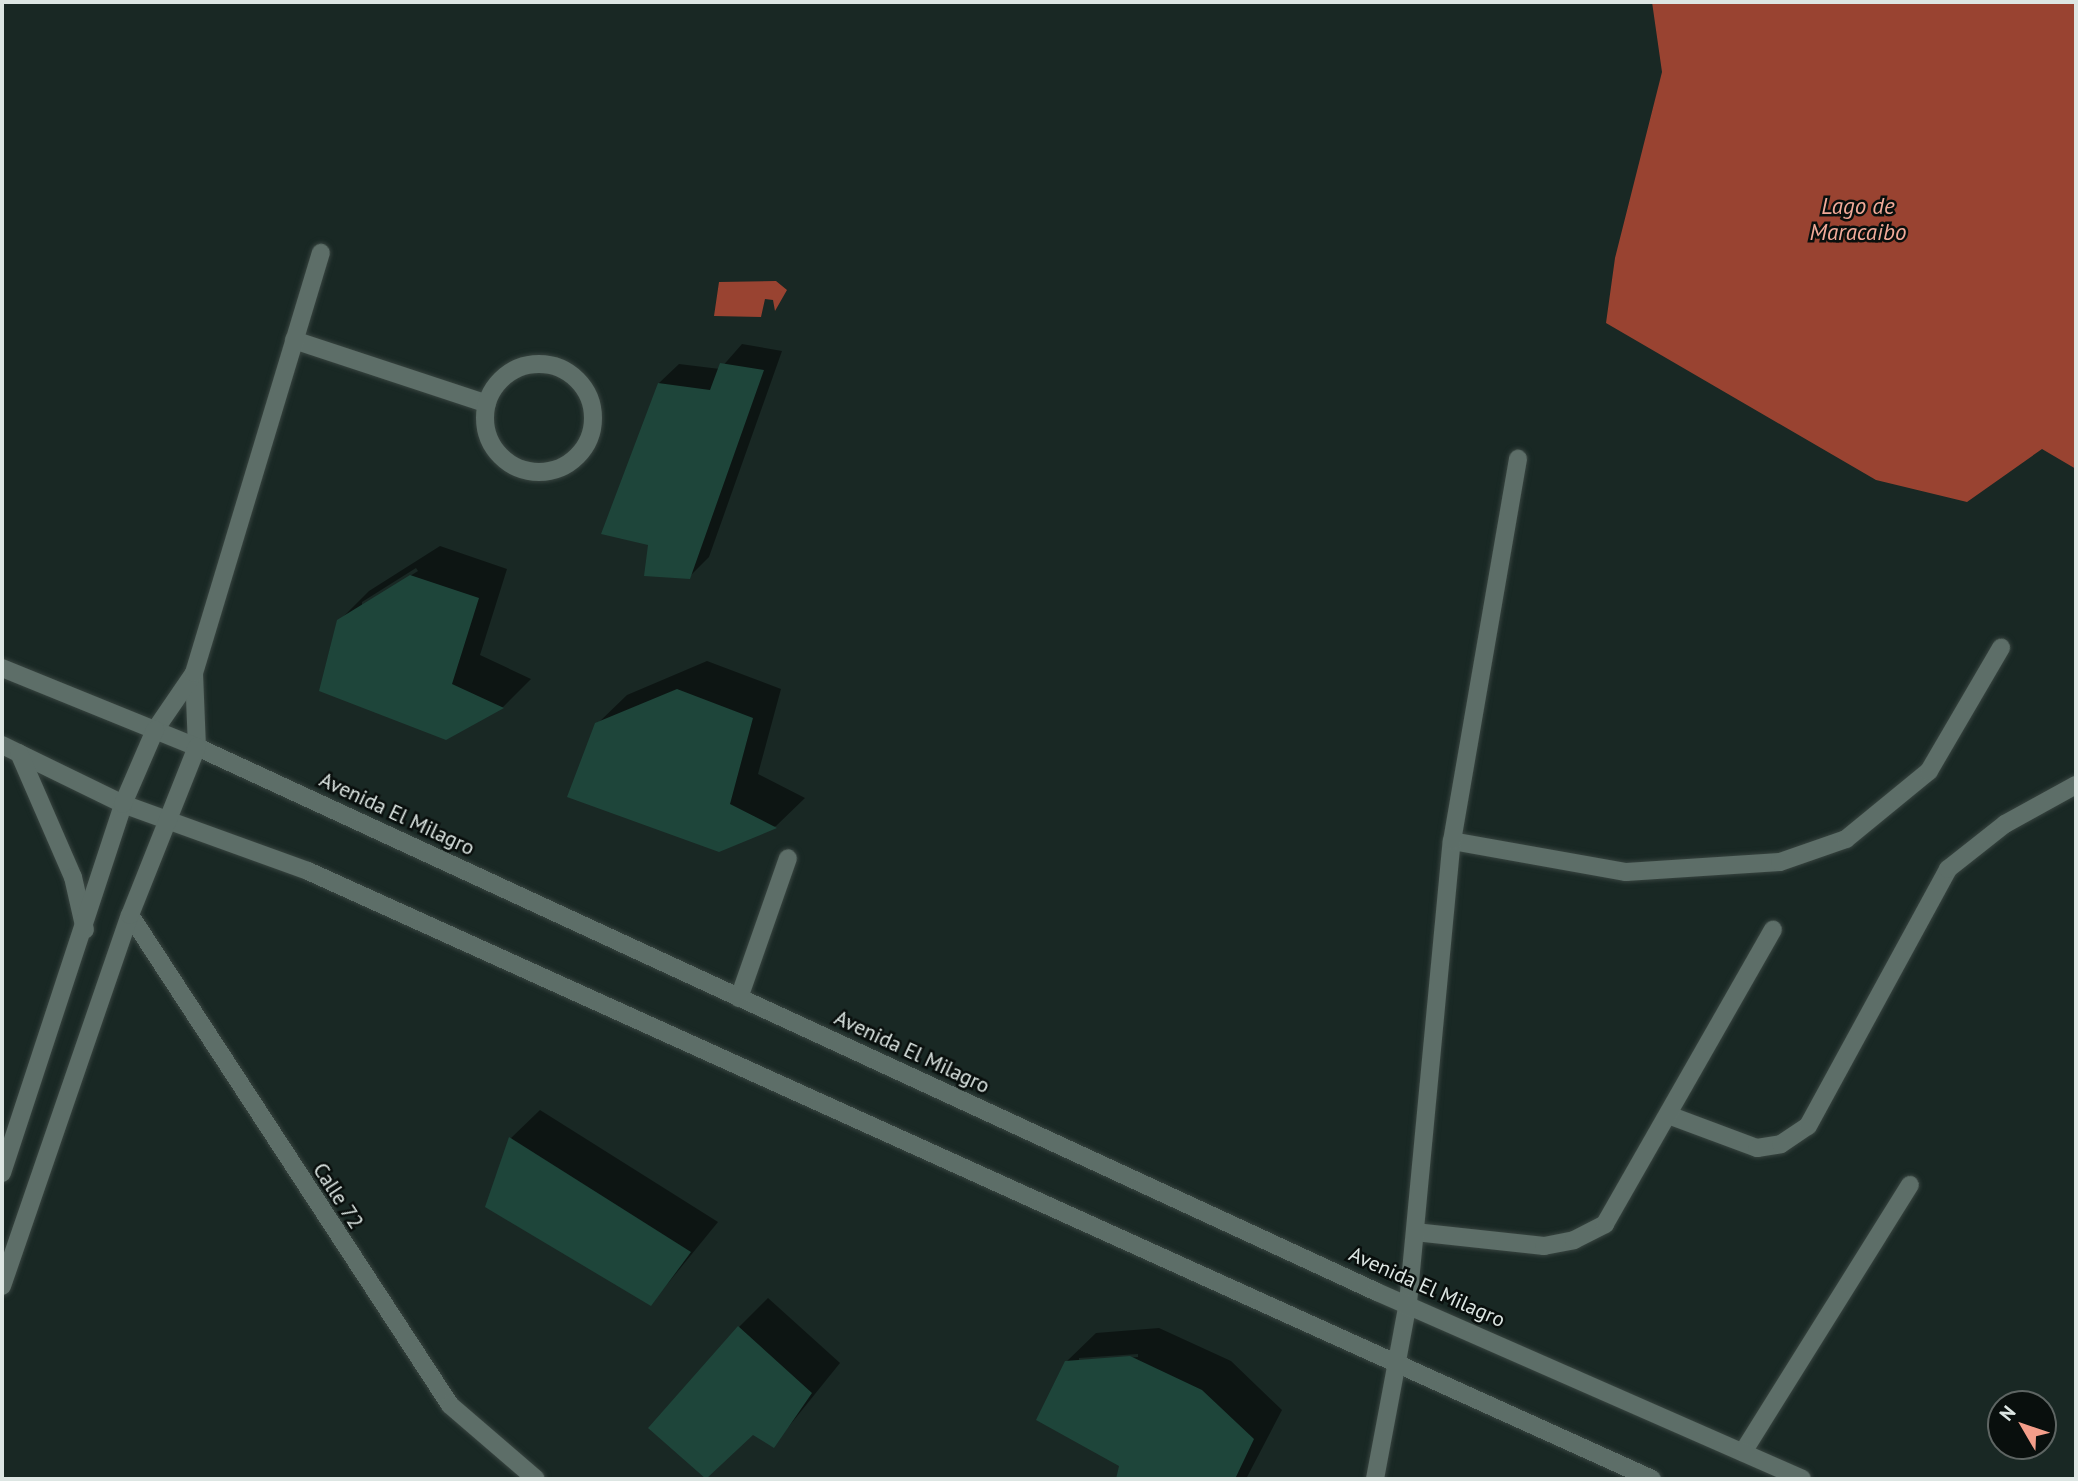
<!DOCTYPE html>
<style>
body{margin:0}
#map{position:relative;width:2078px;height:1481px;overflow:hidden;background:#192824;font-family:"PT Sans",sans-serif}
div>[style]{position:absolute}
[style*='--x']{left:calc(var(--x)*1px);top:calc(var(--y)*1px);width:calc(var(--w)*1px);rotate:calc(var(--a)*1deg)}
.water>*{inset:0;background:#994331}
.shadow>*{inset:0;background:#0007}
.building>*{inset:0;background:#1e453a}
.roads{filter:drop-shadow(0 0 2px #384440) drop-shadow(0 0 2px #384440)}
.street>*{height:18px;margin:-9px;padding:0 9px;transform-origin:9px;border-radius:9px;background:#5d6e68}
.street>.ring{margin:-9px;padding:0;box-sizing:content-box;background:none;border:18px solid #5d6e68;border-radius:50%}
.secondary>*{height:18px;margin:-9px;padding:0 9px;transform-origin:9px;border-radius:9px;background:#5d6e68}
span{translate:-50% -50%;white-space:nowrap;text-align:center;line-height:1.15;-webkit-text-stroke:5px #090f0d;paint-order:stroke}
.street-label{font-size:21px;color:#dde6e3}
.water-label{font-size:23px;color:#f2aa99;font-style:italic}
.frame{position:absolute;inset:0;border:4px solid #dde6e3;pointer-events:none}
.north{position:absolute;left:1987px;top:1390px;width:70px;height:70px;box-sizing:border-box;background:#090f0d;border:2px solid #5e6563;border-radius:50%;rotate:309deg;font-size:19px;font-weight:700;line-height:28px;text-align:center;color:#dde6e3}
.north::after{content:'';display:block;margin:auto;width:24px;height:32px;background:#f49e8a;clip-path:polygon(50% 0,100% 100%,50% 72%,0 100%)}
</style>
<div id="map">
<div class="water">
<i style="clip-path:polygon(1652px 2px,2076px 2px,2076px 469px,2042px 449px,1967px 502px,1876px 480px,1606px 323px,1615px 258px,1662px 72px)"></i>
<i style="clip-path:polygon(776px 281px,787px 290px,775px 311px,773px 300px,765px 299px,761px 317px,714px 316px,719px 282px)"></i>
</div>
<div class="shadow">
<i style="clip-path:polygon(742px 344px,782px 351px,709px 557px,689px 577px,650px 543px,659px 383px,679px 364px,720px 369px)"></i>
<i style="clip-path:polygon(evenodd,440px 546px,507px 569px,480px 655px,531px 679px,503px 707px,446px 738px,339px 621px,369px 591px,440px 546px,416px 568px,418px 571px,362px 606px,362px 602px,416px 568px)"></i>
<i style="clip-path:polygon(707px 661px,781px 689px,758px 774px,805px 798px,776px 826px,719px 850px,597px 724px,627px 695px)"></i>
<i style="clip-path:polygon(540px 1110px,718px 1222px,651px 1304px,511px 1138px)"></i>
<i style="clip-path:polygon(768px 1298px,840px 1363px,773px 1446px,752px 1432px,739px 1327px)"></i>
<i style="clip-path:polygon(evenodd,1159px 1328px,1231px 1361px,1282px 1410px,1246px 1479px,1118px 1479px,1121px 1465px,1066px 1362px,1096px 1333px,1159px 1328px,1138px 1354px,1138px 1357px,1079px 1362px,1079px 1358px,1138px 1354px)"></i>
</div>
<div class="building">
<i style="clip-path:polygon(720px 363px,764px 370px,690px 579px,644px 576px,648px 545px,601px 534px,658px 383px,710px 390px)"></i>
<i style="clip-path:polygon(410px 575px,479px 598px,452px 684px,504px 708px,446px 740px,319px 691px,337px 620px)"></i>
<i style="clip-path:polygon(677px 689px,753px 718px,730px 804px,777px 828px,719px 852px,567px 797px,595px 723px)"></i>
<i style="clip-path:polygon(509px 1137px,691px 1252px,651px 1306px,485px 1207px)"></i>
<i style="clip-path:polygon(738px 1326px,812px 1393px,774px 1448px,753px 1435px,706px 1479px,648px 1428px)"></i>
<i style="clip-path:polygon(1130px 1356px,1202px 1390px,1254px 1439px,1235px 1479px,1116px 1479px,1119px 1466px,1036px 1420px,1065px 1361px)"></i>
</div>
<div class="roads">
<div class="street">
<i style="--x:294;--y:340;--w:203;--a:18.3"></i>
<i class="ring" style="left:485px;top:364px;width:90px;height:90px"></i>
<i style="--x:194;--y:673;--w:74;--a:87.7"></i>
<i style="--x:155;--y:730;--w:69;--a:-55.6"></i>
<i style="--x:194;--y:673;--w:439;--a:-73.2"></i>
<i style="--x:1452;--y:841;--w:177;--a:10.1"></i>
<i style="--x:1626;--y:872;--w:154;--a:-3.7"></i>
<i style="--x:1780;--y:862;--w:70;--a:-19.2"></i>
<i style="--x:1846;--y:839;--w:107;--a:-39.3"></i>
<i style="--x:1929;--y:771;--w:143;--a:-59.7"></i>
<i style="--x:130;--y:915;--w:585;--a:56.85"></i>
<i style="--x:450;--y:1405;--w:113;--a:40.7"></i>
<i style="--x:739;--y:998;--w:148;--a:-70.7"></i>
<i style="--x:1671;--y:1116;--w:92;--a:20.4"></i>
<i style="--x:1757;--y:1148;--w:24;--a:-9"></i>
<i style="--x:1781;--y:1144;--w:32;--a:-34"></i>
<i style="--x:1808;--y:1126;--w:293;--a:-61.4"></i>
<i style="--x:1948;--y:869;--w:73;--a:-38.3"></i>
<i style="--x:2005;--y:824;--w:81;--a:-28.8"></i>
<i style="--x:1415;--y:1232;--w:130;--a:6.2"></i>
<i style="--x:1544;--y:1246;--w:31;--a:-11"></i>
<i style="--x:1574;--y:1240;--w:35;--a:-27"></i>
<i style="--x:1605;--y:1224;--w:339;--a:-60.3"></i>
<i style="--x:1743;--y:1452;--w:315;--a:-58"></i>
<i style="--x:1375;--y:1479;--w:179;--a:-79.4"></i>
<i style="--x:1408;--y:1303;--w:464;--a:-84.6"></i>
<i style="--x:1452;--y:841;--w:388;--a:-80.2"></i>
</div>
<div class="secondary">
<i style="--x:2;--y:668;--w:210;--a:22.1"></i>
<i style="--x:197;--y:747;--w:1300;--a:24.79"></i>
<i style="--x:1377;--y:1292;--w:464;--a:23.7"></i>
<i style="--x:2;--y:745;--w:135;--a:26"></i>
<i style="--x:123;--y:804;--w:197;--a:19.9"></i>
<i style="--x:308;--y:871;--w:1475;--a:24.34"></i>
<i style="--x:19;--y:753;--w:135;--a:66.5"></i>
<i style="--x:73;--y:877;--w:54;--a:77.2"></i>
<i style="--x:2;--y:1173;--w:388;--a:-71.8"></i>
<i style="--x:123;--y:804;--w:81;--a:-66.6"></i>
<i style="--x:2;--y:1286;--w:392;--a:-71"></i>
<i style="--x:130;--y:915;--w:181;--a:-68.3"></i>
</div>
</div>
<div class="street-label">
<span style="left:397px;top:814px;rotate:25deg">Avenida El Milagro</span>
<span style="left:912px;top:1052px;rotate:25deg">Avenida El Milagro</span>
<span style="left:338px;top:1196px;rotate:57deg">Calle 72</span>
<span style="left:1427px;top:1287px;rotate:24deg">Avenida El Milagro</span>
</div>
<div class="water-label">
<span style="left:1858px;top:219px">Lago de<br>Maracaibo</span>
</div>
<div class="frame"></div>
<div class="north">N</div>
</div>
